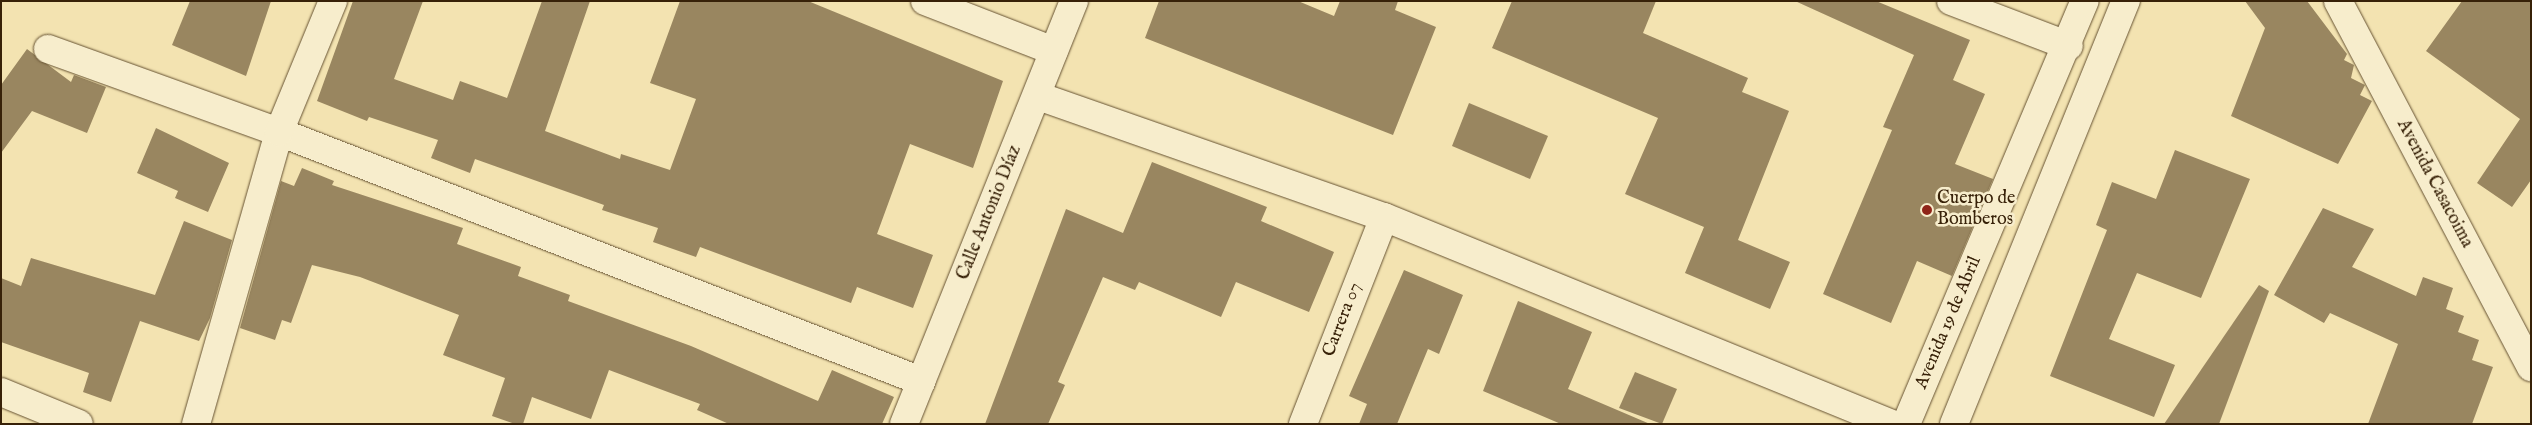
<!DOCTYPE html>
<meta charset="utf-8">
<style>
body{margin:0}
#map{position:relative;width:2532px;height:425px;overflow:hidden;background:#f3e3b1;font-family:"IM FELL English",serif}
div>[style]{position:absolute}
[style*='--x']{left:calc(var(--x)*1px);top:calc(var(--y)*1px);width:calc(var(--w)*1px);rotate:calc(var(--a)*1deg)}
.building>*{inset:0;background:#998660}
.roads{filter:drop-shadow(0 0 1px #665232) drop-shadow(0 0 1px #665232)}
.minor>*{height:28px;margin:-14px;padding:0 14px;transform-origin:14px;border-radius:14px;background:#f7edcc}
.tertiary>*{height:28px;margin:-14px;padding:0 14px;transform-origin:14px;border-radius:14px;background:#f7edcc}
.dots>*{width:14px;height:14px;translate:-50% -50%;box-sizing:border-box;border:2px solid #f7edcc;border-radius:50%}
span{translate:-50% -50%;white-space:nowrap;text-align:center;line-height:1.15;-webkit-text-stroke:5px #f7edcc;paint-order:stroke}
.street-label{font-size:18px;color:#372108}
.poi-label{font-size:18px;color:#372108}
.left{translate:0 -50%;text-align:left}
.frame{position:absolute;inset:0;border:2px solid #372108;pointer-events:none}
</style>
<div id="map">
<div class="building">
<i style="clip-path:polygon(190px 1px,271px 1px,246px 76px,172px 45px)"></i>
<i style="clip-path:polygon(353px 1px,423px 1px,394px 79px,453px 100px,460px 81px,507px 98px,542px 1px,590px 1px,545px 131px,620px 159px,621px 154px,670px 170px,696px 99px,650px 83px,680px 1px,808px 1px,1003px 81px,973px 168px,910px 144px,877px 234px,933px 255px,913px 308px,857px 287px,851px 303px,700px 247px,696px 257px,653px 242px,658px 228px,602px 210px,604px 205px,475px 159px,470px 173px,431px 158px,438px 140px,369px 117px,367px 121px,317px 101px)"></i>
<i style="clip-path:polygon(1159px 1px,1298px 1px,1334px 16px,1340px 1px,1398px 1px,1395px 10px,1436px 27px,1393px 135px,1145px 38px)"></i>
<i style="clip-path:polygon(1512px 1px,1656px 1px,1643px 33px,1748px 78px,1742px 92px,1789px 111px,1738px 240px,1790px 262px,1770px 309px,1685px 273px,1704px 227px,1625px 194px,1658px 118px,1492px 48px)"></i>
<i style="clip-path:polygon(1795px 1px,1876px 1px,1970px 40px,1953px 80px,1985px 94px,1955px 164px,1993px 179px,1952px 276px,1917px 261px,1891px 323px,1823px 294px,1892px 130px,1883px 127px,1914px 55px)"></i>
<i style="clip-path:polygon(2245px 1px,2307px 1px,2347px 54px,2344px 60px,2354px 65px,2351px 78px,2365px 85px,2360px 95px,2372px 101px,2338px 164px,2231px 116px,2265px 28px)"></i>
<i style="clip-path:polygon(2462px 1px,2531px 1px,2531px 180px,2512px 207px,2477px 183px,2520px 119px,2426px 51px)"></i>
<i style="clip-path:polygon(27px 49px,71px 82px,74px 75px,106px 87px,87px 133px,32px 111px,1px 153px,1px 85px)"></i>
<i style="clip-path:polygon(1469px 103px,1548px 136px,1530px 179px,1452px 146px)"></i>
<i style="clip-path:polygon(156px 128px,229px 163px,208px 212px,175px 198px,178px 191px,137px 173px)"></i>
<i style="clip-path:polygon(2175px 150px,2250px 179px,2201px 298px,2137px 273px,2109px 339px,2175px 365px,2154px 417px,2050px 376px,2107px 230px,2096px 225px,2112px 182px,2156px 199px)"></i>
<i style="clip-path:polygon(1152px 162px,1267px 207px,1261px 221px,1334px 252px,1309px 312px,1236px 282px,1221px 317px,1139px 282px,1135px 290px,1103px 277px,1058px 382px,1065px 385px,1048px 424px,985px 424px,1066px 209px,1123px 233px)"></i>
<i style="clip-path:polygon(302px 168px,334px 181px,332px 185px,463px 228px,457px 244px,521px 267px,518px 276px,570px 295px,568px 301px,691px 346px,818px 401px,832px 370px,894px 397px,882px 424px,729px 424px,697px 410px,700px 404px,609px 370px,591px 419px,532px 397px,523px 424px,515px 424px,492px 416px,505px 378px,443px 355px,459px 315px,360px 277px,312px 265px,291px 323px,282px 320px,275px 340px,240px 328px,281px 181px,294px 186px)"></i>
<i style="clip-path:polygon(2323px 208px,2374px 229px,2352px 267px,2416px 296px,2423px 277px,2453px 288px,2446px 309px,2464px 316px,2458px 332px,2479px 340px,2472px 360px,2493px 367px,2472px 424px,2368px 424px,2398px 344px,2330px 313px,2324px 323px,2274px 295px)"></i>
<i style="clip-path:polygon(184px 221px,232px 240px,210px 318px,199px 341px,140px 321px,111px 402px,83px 392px,89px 373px,1px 342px,1px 278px,21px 286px,31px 258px,155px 295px)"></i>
<i style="clip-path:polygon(1404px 270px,1463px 295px,1439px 354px,1428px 349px,1397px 424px,1359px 424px,1367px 404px,1349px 396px)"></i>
<i style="clip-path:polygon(2259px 285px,2269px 291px,2219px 424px,2164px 424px)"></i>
<i style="clip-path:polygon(1518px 301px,1592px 332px,1568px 389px,1650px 424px,1561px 424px,1483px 391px)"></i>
<i style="clip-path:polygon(1635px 372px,1677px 389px,1662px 424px,1619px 408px)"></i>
</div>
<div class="roads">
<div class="minor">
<i style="--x:925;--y:1;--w:138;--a:21.2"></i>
<i style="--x:1951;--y:1;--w:126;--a:20.9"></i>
<i style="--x:2338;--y:1;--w:414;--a:62.2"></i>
<i style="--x:48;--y:49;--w:245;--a:19.8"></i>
<i style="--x:279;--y:132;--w:689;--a:21.2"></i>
<i style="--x:1038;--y:96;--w:367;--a:19.3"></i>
<i style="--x:1384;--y:217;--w:549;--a:22.17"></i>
<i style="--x:1;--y:392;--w:84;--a:22.3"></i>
<i style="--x:196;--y:424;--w:304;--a:-74.1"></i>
<i style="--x:279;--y:132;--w:142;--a:-67.6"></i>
<i style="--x:904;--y:424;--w:456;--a:-68.1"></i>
<i style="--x:1303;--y:424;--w:222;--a:-68.6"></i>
</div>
<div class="tertiary">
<i style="--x:1906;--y:424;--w:459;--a:-67.1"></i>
<i style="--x:1954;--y:424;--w:457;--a:-67.9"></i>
</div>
</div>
<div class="dots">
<i style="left:1927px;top:210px;background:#8f2418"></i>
</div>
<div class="street-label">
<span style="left:2434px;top:184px;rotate:62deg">Avenida Casacoima</span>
<span style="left:990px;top:213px;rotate:-68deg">Calle Antonio Díaz</span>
<span style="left:1343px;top:320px;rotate:-69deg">Carrera 07</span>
<span style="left:1949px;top:323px;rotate:-67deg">Avenida 19 de Abril</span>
</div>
<div class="poi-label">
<span class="left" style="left:1937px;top:210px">Cuerpo de<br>Bomberos</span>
</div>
<div class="frame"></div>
</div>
